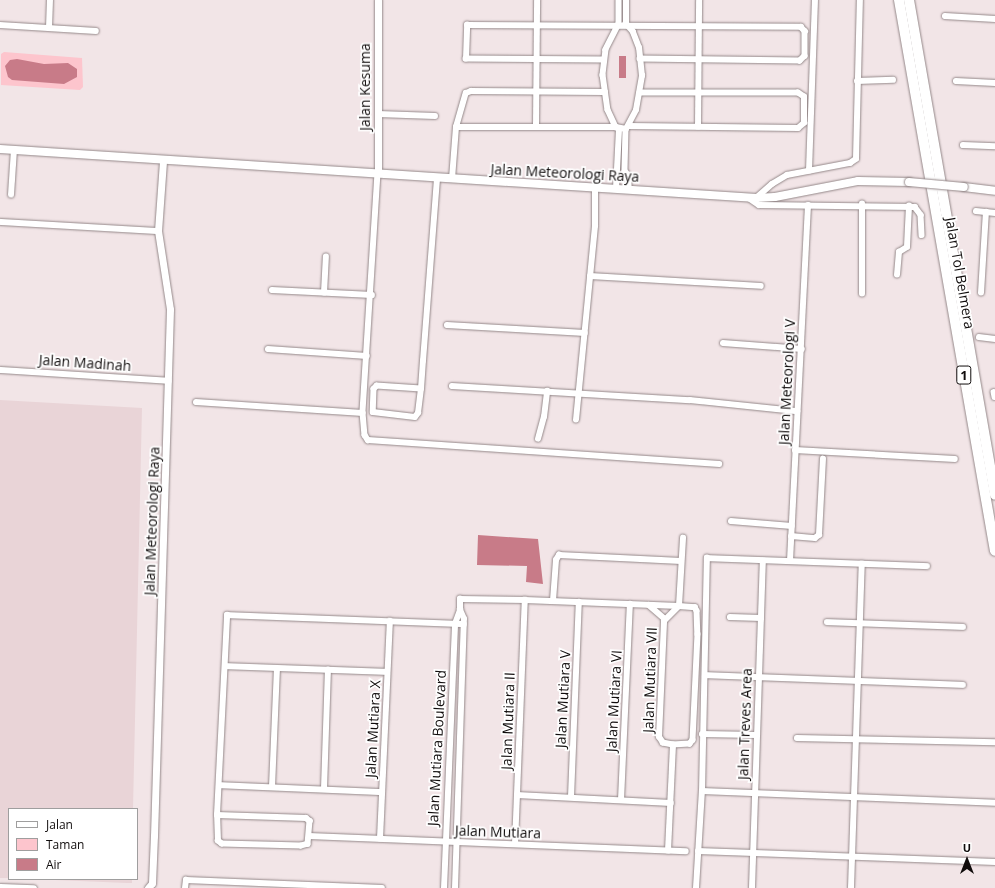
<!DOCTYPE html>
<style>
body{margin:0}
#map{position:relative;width:995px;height:888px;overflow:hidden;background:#f2e5e7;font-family:"Open Sans",sans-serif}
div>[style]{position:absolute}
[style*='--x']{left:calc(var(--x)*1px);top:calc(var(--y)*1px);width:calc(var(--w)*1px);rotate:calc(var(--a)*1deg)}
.built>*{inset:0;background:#e9d4d7}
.green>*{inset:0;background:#fdc5cd}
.water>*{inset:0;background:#c87b88}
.roads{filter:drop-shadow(0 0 1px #948889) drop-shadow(0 0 1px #948889)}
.minor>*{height:5.5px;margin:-2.75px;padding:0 2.75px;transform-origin:2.75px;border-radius:2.75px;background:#fff}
.tertiary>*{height:7px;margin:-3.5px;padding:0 3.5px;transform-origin:3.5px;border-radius:3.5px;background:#fff}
.secondary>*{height:8px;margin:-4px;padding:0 4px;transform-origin:4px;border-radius:4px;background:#fff}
.motorway>*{height:10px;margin:-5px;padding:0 5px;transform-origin:5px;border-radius:5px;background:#fff}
.bridges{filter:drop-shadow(0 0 1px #948889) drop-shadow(0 0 1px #948889)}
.secondary-bridge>*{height:8px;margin:-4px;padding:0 4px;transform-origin:4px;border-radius:4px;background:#fff}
span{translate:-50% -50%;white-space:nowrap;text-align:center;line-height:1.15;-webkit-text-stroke:3.5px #fff;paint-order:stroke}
.shield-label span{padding:1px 3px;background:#fff;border:1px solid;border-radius:3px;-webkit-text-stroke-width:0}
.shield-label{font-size:13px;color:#100c0c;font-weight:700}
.street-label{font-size:14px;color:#100c0c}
.legend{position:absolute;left:8px;top:808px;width:130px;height:72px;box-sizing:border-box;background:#fff;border:1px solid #9f9e9e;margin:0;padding:5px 7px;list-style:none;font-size:12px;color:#100c0c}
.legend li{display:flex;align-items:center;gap:8px;height:20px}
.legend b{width:20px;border:1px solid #9f9e9e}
.north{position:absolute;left:947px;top:840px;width:40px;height:40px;-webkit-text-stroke:3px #fff;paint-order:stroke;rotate:0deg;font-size:11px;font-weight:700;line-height:16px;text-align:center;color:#100c0c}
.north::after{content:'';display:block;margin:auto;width:14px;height:18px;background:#100c0c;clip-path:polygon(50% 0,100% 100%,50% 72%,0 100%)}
</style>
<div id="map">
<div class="built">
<i style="clip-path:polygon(0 400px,142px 408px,133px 809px,9px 809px,9px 878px,0 878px)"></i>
<i style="clip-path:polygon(31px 879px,132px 879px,132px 883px,127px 883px)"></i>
</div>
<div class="green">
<i style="clip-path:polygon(4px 52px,82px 58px,83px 87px,80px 90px,1px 85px,1px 54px)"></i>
</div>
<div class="water">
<i style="clip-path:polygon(619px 56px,626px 56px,626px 78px,619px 78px)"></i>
<i style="clip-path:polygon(17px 59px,44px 64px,68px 63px,77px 69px,77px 77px,64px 84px,12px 80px,8px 77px,5px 66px,10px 60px)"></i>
<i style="clip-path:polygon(478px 535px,538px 539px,543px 584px,526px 582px,527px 566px,477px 565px)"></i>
</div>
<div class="roads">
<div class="minor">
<i style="--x:619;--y:0;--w:24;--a:90"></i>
<i style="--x:619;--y:24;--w:29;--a:117"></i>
<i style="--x:606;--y:50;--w:25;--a:97"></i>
<i style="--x:603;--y:75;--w:35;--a:82"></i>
<i style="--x:608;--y:110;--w:19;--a:65"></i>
<i style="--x:616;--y:127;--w:10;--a:11"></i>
<i style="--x:626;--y:129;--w:21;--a:-62"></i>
<i style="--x:636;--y:110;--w:35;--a:-80"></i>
<i style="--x:642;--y:76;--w:28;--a:-96"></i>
<i style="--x:639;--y:48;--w:17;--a:-111"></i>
<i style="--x:633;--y:32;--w:11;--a:-131"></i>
<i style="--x:626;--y:24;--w:24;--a:-90"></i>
<i style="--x:945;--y:16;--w:50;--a:3.4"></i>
<i style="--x:0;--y:25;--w:96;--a:3.6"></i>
<i style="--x:49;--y:28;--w:28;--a:-88"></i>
<i style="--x:604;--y:60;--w:138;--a:-179.6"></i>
<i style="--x:466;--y:59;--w:34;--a:-88"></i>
<i style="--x:467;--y:25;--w:334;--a:0.3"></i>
<i style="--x:801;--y:27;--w:6;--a:45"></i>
<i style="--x:805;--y:31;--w:25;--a:90"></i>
<i style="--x:805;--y:56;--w:7;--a:135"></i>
<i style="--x:800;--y:61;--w:160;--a:-179.3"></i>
<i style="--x:857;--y:81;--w:36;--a:-2"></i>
<i style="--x:956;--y:81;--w:39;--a:3"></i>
<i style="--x:378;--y:114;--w:57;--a:2"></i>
<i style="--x:536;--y:126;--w:126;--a:-89.5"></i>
<i style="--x:629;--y:126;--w:169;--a:0.7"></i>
<i style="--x:798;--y:128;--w:8;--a:-40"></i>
<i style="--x:804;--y:123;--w:26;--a:-90"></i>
<i style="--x:804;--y:97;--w:7;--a:-146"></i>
<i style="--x:798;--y:93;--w:158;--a:180"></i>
<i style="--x:456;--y:127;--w:160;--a:0"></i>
<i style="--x:698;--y:127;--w:127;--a:-89.5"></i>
<i style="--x:626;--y:129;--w:42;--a:91.4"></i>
<i style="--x:625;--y:171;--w:6;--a:51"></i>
<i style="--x:629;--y:176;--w:13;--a:90"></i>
<i style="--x:963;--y:145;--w:32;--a:2"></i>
<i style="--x:809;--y:171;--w:171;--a:-88"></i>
<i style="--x:378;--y:173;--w:240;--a:93.6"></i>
<i style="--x:363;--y:413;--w:22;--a:85"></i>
<i style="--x:365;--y:435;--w:6;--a:59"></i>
<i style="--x:368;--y:440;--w:352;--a:3.9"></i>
<i style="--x:452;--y:179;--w:52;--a:-85.6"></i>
<i style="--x:456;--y:127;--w:35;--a:-74"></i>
<i style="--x:466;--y:93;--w:5;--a:-22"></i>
<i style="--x:471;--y:91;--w:134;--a:0.4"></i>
<i style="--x:616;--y:189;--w:60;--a:-87.1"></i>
<i style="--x:11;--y:195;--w:45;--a:-86.2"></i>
<i style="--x:749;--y:198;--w:12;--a:35"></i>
<i style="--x:759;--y:205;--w:156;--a:0.7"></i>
<i style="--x:915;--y:207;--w:10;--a:53"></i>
<i style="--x:921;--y:215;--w:20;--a:87"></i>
<i style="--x:756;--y:198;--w:21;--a:-41"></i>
<i style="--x:772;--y:184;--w:17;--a:-31"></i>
<i style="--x:787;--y:175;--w:64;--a:-10.8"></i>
<i style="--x:850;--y:163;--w:7;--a:-34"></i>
<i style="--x:856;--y:159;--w:159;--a:-88.6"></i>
<i style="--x:976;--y:211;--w:19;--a:6"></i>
<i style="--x:0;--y:222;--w:158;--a:3.3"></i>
<i style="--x:897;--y:275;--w:23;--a:-85"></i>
<i style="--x:899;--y:252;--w:9;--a:-32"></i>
<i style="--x:907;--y:247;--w:41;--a:-87.2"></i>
<i style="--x:590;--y:276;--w:171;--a:3.3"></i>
<i style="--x:272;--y:290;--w:100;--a:2.9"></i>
<i style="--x:324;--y:293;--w:36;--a:-87"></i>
<i style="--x:981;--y:293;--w:81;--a:-86.5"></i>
<i style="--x:862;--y:294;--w:90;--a:-90"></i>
<i style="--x:447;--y:325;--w:138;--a:3.3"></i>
<i style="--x:979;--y:337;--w:16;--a:7"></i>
<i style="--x:723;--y:343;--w:79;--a:4.3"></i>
<i style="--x:268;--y:349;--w:99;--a:4"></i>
<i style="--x:0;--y:370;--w:169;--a:3.7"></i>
<i style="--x:452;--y:386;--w:238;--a:3.4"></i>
<i style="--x:690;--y:400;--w:108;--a:5.9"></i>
<i style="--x:421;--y:389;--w:44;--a:-176.1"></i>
<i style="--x:377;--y:386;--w:4;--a:135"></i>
<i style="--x:374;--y:389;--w:23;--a:92"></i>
<i style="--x:373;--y:412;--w:42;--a:6.8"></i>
<i style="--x:415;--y:417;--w:5;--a:-53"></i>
<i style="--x:418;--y:413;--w:24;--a:-83"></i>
<i style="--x:421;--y:389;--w:28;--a:-86"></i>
<i style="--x:423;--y:361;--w:184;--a:-85.6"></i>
<i style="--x:994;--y:392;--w:5;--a:79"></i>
<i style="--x:196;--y:402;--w:167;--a:3.8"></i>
<i style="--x:576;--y:420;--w:195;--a:-84.4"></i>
<i style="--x:595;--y:226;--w:38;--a:-90"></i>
<i style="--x:538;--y:439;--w:23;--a:-75"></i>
<i style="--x:544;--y:417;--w:26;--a:-83"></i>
<i style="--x:795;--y:450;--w:160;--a:3.2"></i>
<i style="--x:731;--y:521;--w:61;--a:4.7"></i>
<i style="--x:791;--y:536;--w:24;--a:5"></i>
<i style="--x:815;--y:538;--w:5;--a:-37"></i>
<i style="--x:819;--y:535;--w:76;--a:-87"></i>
<i style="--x:790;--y:561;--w:356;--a:-87.1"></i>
<i style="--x:553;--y:601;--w:41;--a:-85.8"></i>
<i style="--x:556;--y:560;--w:6;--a:-59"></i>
<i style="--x:559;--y:555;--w:122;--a:2.8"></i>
<i style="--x:649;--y:605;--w:21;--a:41"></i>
<i style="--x:679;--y:606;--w:68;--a:-86.6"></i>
<i style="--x:730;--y:617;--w:31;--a:2"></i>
<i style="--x:827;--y:622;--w:136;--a:2.1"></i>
<i style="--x:225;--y:666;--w:162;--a:2.1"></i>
<i style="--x:705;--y:675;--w:258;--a:2.2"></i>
<i style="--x:702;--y:734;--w:54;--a:1.1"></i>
<i style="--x:797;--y:738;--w:198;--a:1.2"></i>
<i style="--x:219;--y:785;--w:163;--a:2.5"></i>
<i style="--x:272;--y:787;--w:118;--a:-87.6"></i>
<i style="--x:324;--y:789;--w:119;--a:-88.1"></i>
<i style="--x:702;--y:791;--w:293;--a:2.3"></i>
<i style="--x:517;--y:795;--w:154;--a:3"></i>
<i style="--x:571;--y:797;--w:195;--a:-87.7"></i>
<i style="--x:621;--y:800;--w:196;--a:-87.4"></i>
<i style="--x:217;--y:815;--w:89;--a:1.9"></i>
<i style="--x:306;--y:818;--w:5;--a:37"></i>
<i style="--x:310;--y:821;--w:23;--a:95"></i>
<i style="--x:308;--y:844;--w:7;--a:164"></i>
<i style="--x:301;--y:846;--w:79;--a:-178.5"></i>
<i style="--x:222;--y:844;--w:5;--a:-143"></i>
<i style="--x:218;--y:841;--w:26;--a:-92"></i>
<i style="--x:217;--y:815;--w:200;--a:-87.1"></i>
<i style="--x:227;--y:615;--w:237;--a:2.2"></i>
<i style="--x:309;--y:836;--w:377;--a:2.3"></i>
<i style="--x:380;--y:839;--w:218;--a:-87.4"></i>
<i style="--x:515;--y:844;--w:244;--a:-87.7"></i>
<i style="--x:668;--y:851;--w:106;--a:-87.3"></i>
<i style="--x:698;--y:851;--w:297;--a:2.1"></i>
<i style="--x:185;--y:888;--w:8;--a:-83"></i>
<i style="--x:186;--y:880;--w:196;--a:2.3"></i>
<i style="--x:444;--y:888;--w:264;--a:-87.6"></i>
<i style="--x:455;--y:624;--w:15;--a:-70"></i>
<i style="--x:455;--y:888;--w:269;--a:-88.1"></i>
<i style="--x:464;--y:619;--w:10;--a:-114"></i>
<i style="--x:460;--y:610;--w:11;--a:-90"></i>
<i style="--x:460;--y:599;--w:65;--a:0.9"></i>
<i style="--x:525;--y:600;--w:154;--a:2.2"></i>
<i style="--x:679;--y:606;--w:16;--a:4"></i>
<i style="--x:695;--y:607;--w:4;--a:63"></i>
<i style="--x:697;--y:611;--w:23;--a:88"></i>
<i style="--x:698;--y:634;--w:106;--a:92.7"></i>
<i style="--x:693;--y:740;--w:5;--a:127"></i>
<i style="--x:690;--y:744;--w:17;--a:177"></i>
<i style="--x:673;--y:745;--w:10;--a:-169"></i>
<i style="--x:663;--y:743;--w:7;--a:-124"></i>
<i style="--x:659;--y:737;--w:116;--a:-87.5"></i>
<i style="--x:664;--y:621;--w:21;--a:-45"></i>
<i style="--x:696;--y:888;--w:97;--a:-86.5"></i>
<i style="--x:702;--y:791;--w:233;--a:-88.8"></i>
<i style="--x:707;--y:558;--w:220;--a:2.1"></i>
<i style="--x:752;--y:888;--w:327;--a:-88.1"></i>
<i style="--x:851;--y:888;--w:324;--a:-88.1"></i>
</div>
<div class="tertiary">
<i style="--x:378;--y:173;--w:173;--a:-90"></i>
<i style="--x:0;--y:887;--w:33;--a:2"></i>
<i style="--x:148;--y:888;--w:6;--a:-51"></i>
<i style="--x:152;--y:883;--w:47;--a:-87.6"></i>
<i style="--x:154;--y:836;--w:527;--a:-88.26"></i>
<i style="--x:170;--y:309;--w:79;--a:-98.7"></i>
<i style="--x:158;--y:231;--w:70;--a:-85.9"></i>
</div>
<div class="secondary">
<i style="--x:0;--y:149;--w:758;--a:3.71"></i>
<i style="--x:756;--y:198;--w:19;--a:-3"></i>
<i style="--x:775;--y:197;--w:85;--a:-10.9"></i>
<i style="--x:858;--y:181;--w:51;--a:1.1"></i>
<i style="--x:964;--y:187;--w:31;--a:7"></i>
</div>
<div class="motorway">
<i style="--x:899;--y:0;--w:559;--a:80.12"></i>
<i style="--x:909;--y:0;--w:502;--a:80.14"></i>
</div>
</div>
<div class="bridges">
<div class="secondary-bridge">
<i style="--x:909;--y:182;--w:55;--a:5.2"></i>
</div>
</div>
<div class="shield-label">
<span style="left:964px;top:375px">1</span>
</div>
<div class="street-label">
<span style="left:365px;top:87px;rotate:-90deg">Jalan Kesuma</span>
<span style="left:565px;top:173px;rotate:3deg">Jalan Meteorologi Raya</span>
<span style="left:960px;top:273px;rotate:80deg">Jalan Tol Belmera</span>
<span style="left:85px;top:363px;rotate:4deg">Jalan Madinah</span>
<span style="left:787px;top:382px;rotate:-87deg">Jalan Meteorologi V</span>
<span style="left:152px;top:521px;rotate:-88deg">Jalan Meteorologi Raya</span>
<span style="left:650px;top:680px;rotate:-88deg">Jalan Mutiara VII</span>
<span style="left:563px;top:699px;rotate:-87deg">Jalan Mutiara V</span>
<span style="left:614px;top:701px;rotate:-87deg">Jalan Mutiara VI</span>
<span style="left:508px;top:721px;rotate:-88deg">Jalan Mutiara II</span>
<span style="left:745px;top:724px;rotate:-88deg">Jalan Treves Area</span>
<span style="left:373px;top:729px;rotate:-87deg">Jalan Mutiara X</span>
<span style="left:437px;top:748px;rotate:-87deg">Jalan Mutiara Boulevard</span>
<span style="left:498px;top:832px;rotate:2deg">Jalan Mutiara</span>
</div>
<ul class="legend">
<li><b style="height:5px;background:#fff"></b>Jalan</li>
<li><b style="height:11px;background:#fdc5cd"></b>Taman</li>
<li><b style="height:11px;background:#c87b88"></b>Air</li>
</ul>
<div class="north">U</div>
</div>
